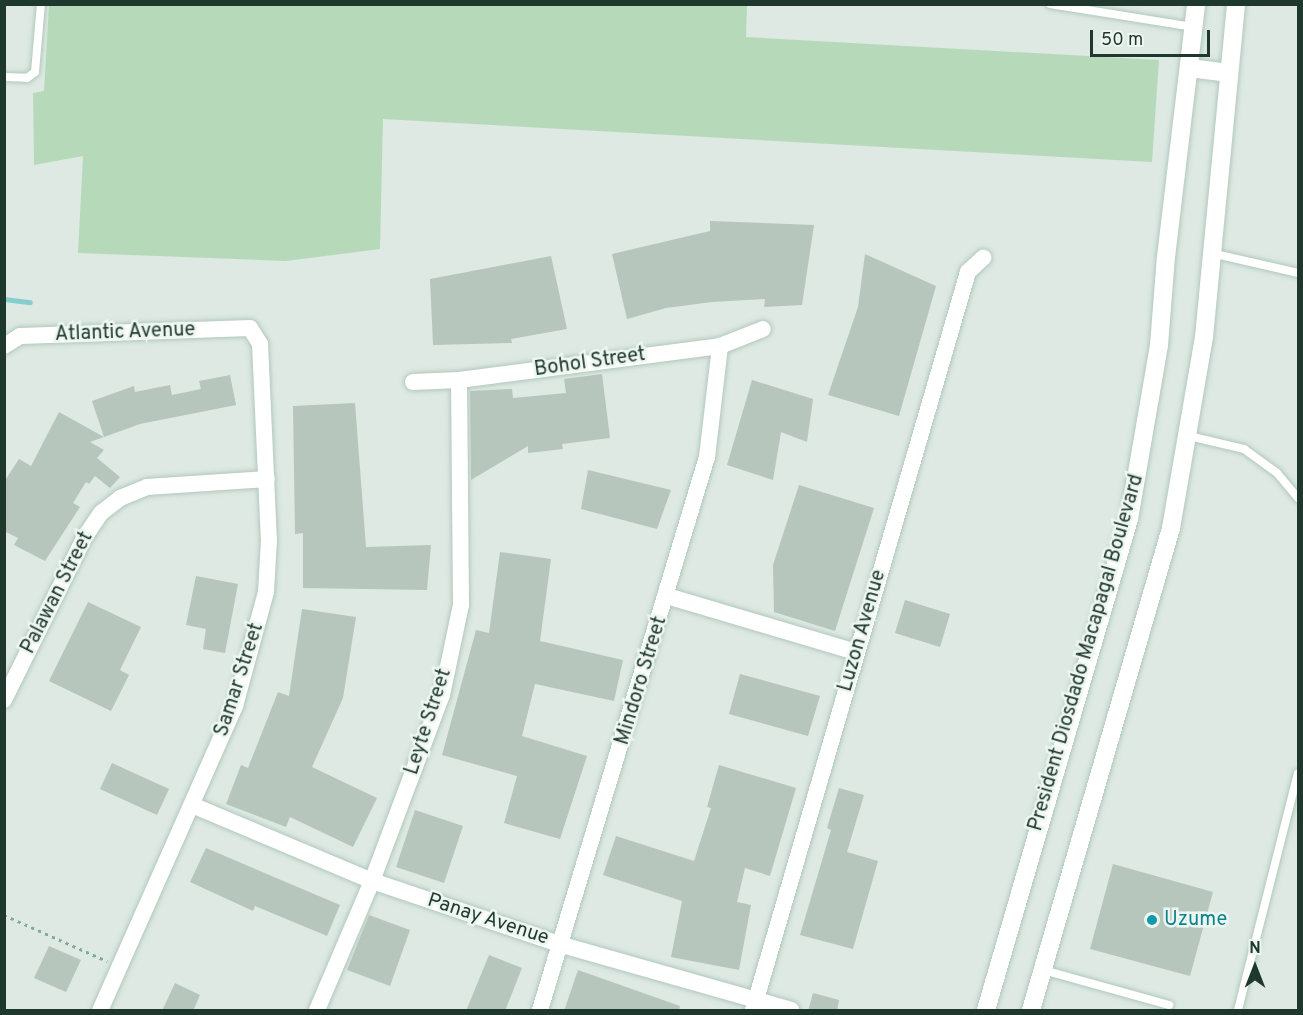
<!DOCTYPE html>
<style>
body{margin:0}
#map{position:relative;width:1303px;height:1015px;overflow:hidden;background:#dde9e2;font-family:Overpass,sans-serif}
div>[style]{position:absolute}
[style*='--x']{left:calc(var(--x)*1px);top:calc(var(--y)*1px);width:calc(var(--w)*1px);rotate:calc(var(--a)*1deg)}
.green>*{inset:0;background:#b6dab9}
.stream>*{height:4.5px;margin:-2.25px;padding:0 2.25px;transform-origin:2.25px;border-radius:2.25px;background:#85cecd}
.building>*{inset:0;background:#b6c6bd}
.path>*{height:3px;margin-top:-1.5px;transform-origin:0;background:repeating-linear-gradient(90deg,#7eac96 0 3px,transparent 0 7.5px)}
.roads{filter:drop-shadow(0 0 2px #b1c8bc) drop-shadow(0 0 2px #b1c8bc)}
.lane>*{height:8px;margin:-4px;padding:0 4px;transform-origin:4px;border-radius:4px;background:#fff}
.street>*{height:16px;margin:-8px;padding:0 8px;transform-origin:8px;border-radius:8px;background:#fff}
.secondary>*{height:18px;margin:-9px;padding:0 9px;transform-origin:9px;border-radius:9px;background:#fff}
.dots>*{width:16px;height:16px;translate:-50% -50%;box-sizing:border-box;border:3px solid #edf6f0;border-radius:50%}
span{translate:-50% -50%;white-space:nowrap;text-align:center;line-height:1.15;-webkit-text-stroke:5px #edf6f0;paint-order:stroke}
.street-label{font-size:20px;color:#1f382d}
.culture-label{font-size:20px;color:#0d838f}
.left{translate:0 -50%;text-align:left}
.frame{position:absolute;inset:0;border:6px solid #1f382d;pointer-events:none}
.north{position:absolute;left:1225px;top:937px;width:60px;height:60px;-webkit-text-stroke:4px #edf6f0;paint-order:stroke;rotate:0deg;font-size:16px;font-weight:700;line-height:24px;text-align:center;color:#1f382d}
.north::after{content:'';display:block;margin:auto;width:21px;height:27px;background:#1f382d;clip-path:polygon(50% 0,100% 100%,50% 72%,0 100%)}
.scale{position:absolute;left:1090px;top:30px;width:120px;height:27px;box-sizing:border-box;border:3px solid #1f382d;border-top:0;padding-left:8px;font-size:18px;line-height:21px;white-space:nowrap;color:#1f382d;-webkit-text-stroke:4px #edf6f0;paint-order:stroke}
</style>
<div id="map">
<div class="green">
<i style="clip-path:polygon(49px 5px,747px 5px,746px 37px,1159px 60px,1152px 162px,383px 119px,380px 249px,286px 261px,78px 253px,83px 156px,34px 165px,33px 93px,44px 91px)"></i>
</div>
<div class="stream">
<i style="--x:4;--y:299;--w:26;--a:7"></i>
</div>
<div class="building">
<i style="clip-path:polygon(710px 221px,814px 225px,802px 305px,764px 307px,765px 299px,712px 302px,666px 308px,627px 319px,612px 254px,710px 231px)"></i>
<i style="clip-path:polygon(865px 254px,936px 286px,899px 416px,828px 395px,858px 307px)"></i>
<i style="clip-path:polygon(551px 256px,567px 329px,511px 339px,512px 343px,433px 345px,430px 279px)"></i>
<i style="clip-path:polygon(602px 374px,610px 438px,562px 444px,563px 449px,528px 453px,528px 446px,471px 480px,470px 391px,512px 389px,513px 398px,566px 393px,564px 379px)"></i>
<i style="clip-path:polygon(230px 375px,236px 405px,140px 424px,104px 437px,92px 401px,134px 386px,135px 392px,170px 385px,172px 395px,201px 389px,199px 381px)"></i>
<i style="clip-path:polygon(752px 380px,813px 399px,807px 442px,781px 432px,773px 480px,727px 465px)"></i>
<i style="clip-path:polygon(355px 403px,366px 547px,431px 545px,427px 590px,303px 588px,303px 533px,295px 534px,293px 406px)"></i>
<i style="clip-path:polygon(59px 412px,104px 437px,90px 442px,104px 450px,97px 458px,120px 477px,110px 488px,95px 476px,89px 484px,86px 482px,73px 503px,80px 507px,45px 561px,14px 545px,18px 538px,4px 531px,4px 482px,19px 459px,31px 466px)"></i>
<i style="clip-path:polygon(588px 470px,671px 490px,657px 529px,581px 509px)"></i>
<i style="clip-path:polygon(799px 485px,874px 508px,835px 631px,774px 612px,773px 565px)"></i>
<i style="clip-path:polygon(500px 552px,551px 559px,540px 641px,623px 660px,614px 701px,535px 684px,522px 736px,587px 756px,560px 839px,504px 823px,517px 776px,442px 755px,476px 630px,489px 633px)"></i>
<i style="clip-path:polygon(196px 576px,238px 584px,225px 653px,203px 649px,206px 629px,186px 625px)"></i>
<i style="clip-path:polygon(905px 600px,950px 614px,940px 647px,895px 633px)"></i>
<i style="clip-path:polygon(88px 602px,141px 627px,120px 670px,129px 675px,111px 711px,49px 681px)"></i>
<i style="clip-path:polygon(302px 609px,356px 617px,343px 698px,312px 767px,377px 798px,353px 847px,290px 817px,286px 827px,226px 804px,241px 765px,248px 768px,278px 692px,289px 696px)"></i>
<i style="clip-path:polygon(740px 674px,820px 696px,808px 736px,729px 714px)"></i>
<i style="clip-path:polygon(112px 763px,169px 789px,157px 815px,100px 789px)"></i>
<i style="clip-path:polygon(719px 765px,796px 788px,770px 876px,745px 868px,737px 902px,751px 905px,739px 970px,671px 957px,682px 901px,603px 875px,616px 836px,694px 861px,711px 808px,707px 807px)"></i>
<i style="clip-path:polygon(839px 788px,864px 795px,847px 852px,878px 861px,853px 949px,800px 935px,831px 830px,827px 828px)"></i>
<i style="clip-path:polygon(415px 810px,463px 826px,444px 883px,396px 867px)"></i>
<i style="clip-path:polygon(206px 848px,340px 905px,327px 936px,255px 906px,253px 911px,190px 882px)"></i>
<i style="clip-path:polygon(1113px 864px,1213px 892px,1190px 976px,1090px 949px)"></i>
<i style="clip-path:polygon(369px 915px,410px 930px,390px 986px,347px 970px)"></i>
<i style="clip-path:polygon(49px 946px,81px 960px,66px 992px,34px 978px)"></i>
<i style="clip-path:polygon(489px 955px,522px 968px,505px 1011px,466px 1011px)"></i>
<i style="clip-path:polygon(578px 970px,680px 1006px,679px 1011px,564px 1011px)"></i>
<i style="clip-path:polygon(175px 983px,200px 995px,193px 1011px,162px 1011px)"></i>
<i style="clip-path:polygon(813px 993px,839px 1000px,837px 1011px,808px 1011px)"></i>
</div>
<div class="path">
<i style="--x:4;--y:915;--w:113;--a:24.1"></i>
</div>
<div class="roads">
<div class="lane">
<i style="--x:1050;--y:4;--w:146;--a:9.1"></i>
<i style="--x:4;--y:77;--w:23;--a:2"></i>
<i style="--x:27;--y:78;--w:10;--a:-37"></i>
<i style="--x:35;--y:72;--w:68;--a:-85"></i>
<i style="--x:1211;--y:253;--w:89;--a:12.9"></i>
<i style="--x:1189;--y:436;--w:57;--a:13.3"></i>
<i style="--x:1244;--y:449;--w:41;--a:36"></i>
<i style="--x:1277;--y:473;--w:33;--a:50"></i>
<i style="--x:1043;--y:970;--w:131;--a:15.5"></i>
<i style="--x:1238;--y:1010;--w:244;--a:-75.8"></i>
</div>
<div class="street">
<i style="--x:4;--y:346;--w:19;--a:-32"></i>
<i style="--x:20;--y:336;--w:230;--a:-2"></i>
<i style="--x:250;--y:328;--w:19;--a:58"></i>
<i style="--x:260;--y:344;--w:195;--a:87.4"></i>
<i style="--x:269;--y:539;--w:53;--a:93.2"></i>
<i style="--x:266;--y:592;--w:118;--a:105.2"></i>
<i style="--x:235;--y:706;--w:333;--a:113.9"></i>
<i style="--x:413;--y:382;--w:46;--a:-2.5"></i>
<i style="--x:459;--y:380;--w:263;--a:-7.4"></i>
<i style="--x:720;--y:346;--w:46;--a:-21.6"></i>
<i style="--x:667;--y:596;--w:197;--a:16.5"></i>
<i style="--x:4;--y:700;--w:181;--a:-63.7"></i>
<i style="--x:84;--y:538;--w:30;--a:-56"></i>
<i style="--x:101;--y:513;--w:24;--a:-38"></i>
<i style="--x:120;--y:498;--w:29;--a:-22"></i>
<i style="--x:147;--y:487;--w:120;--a:-3.8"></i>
<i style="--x:192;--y:805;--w:195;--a:22.9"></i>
<i style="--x:372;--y:881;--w:200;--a:18.6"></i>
<i style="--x:562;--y:945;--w:238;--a:15.8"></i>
<i style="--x:317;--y:1010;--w:140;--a:-66.9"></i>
<i style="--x:372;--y:881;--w:199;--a:-69.4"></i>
<i style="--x:442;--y:695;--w:92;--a:-78.1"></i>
<i style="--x:461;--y:605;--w:225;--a:-90.5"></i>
<i style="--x:540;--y:1010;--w:578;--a:-73.2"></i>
<i style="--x:707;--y:457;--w:112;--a:-83.3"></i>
<i style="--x:753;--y:1010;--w:769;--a:-73.76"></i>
<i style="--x:968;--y:272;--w:21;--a:-43"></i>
</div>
<div class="secondary">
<i style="--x:1189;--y:68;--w:39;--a:7"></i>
<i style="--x:986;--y:1010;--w:511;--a:-73.76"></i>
<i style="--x:1129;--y:519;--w:177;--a:-80.2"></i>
<i style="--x:1159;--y:345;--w:88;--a:-85.5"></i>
<i style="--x:1166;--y:257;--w:255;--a:-83.2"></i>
<i style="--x:1031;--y:1010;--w:502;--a:-73.8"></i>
<i style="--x:1171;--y:528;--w:194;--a:-80.2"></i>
<i style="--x:1204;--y:337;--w:335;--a:-84.5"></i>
</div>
</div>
<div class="dots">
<i style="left:1152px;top:920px;background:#0f9aa8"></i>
</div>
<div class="street-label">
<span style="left:125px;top:333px;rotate:-2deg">Atlantic Avenue</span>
<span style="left:590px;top:363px;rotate:-8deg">Bohol Street</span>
<span style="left:58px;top:593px;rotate:-63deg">Palawan Street</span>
<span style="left:863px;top:631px;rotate:-74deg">Luzon Avenue</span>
<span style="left:1087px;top:653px;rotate:-74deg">President Diosdado Macapagal Boulevard</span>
<span style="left:240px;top:680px;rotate:-72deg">Samar Street</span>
<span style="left:642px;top:681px;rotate:-73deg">Mindoro Street</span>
<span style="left:429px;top:722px;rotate:-72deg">Leyte Street</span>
<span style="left:488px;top:920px;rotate:18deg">Panay Avenue</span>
</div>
<div class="culture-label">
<span class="left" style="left:1164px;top:920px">Uzume</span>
</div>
<div class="frame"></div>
<div class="north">N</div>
<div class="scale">50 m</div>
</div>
